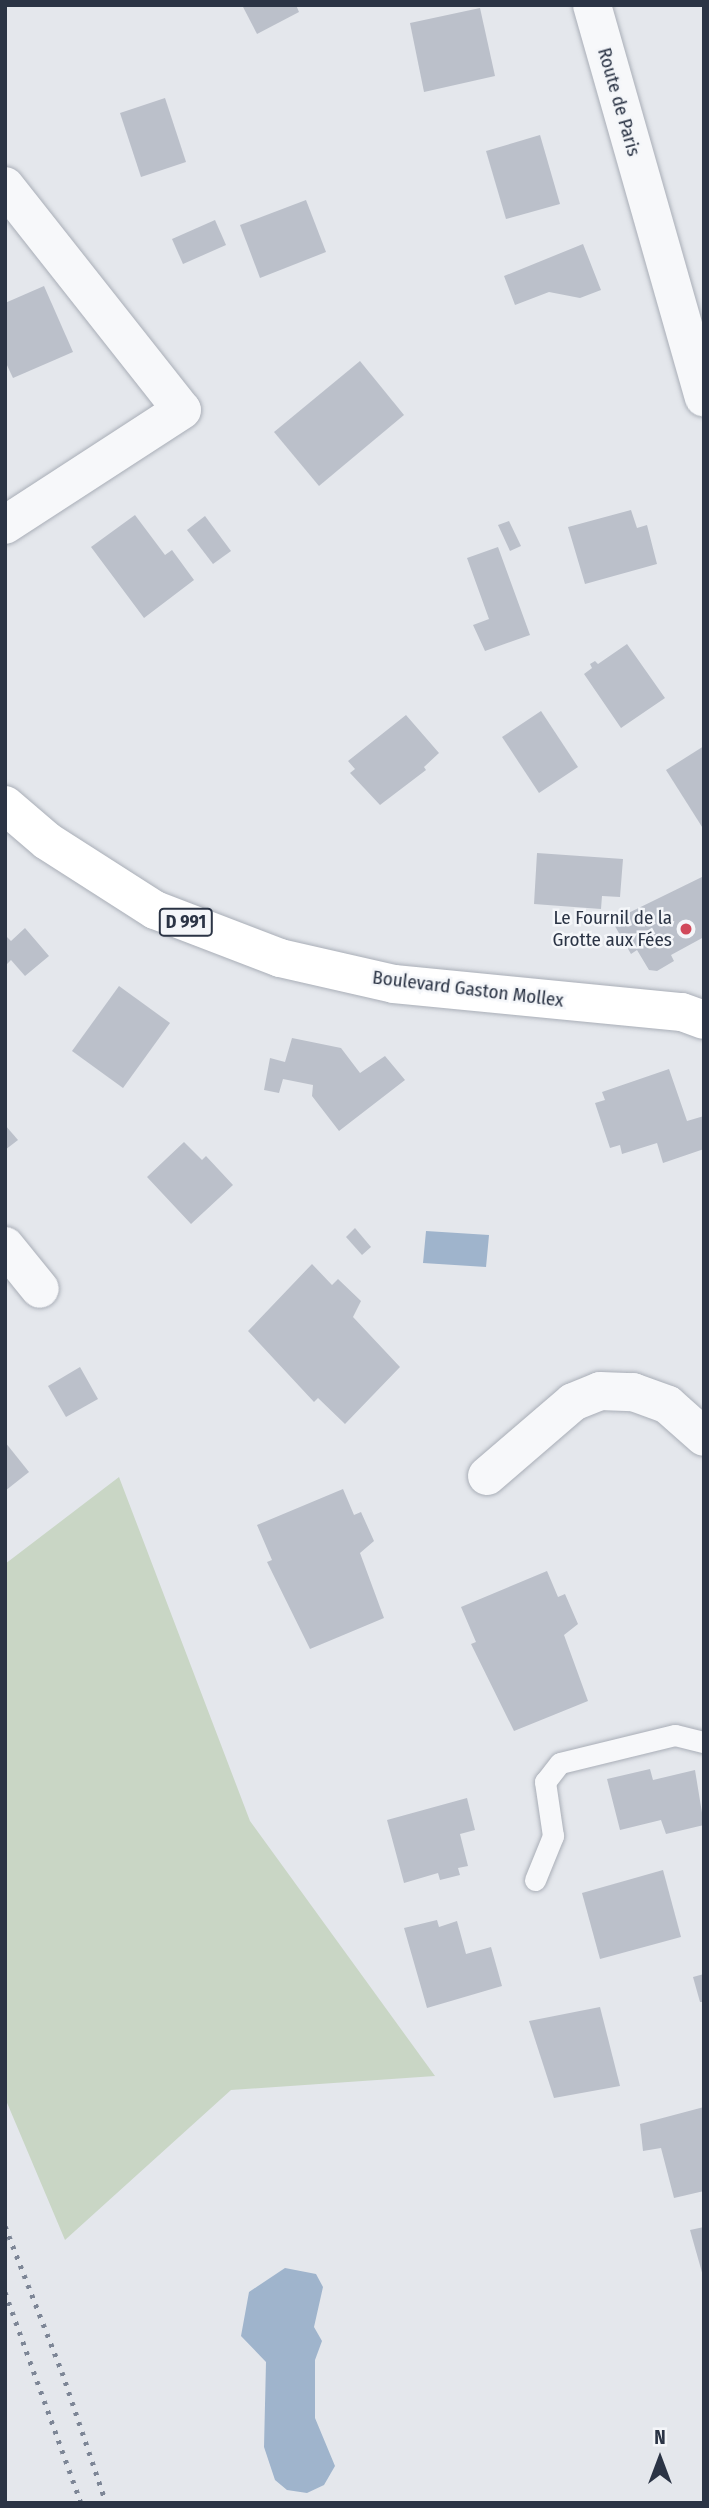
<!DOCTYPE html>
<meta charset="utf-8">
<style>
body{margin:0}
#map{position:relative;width:709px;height:2508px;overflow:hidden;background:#e4e7ec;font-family:"Fira Sans Condensed",sans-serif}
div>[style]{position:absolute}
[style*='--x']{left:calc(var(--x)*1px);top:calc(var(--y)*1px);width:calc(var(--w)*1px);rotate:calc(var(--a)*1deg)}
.green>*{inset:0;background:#c9d6c5}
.water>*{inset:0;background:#9fb4cc}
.building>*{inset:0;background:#bbc0ca}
.roads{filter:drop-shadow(0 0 2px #a9aeb7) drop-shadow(0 0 2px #a9aeb7)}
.service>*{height:21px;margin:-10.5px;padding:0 10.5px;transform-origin:10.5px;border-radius:10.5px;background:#f7f8fa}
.minor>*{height:38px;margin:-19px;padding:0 19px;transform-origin:19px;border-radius:19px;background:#f7f8fa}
.tertiary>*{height:38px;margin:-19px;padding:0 19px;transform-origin:19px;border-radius:19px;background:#f7f8fa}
.primary>*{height:38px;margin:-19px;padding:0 19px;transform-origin:19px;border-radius:19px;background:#fff}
.rail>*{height:5px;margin-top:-2.5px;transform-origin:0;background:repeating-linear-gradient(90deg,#7d8696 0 3.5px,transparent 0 10.5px)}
.dots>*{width:19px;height:19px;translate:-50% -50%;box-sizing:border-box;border:4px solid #f4f6f9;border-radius:50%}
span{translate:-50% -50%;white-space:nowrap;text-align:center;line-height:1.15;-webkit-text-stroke:5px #f4f6f9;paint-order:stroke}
.shield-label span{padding:2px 5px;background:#f4f6f9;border:2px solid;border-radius:5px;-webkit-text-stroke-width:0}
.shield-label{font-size:18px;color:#2b3445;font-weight:700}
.street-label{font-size:19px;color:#2b3445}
.poi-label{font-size:19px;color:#2b3445}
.right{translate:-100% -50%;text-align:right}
.frame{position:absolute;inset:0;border:7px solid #2b3445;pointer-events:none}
.north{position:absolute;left:625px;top:2424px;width:70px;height:70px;-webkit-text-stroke:5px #f4f6f9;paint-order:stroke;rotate:0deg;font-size:19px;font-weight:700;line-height:28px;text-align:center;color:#2b3445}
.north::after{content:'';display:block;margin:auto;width:24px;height:32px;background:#2b3445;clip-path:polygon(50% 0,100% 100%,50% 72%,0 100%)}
</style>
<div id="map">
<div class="green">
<i style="clip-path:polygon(119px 1477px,250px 1821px,435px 2076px,231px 2090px,65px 2240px,5px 2098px,5px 1564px)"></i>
</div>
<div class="water">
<i style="clip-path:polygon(426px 1231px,489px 1235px,486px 1267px,423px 1263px)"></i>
<i style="clip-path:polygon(285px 2268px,316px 2274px,323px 2287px,314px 2327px,322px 2341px,315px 2360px,315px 2418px,335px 2466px,324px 2485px,307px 2493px,287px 2490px,275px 2480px,264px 2447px,266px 2362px,241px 2336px,249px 2292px)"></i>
</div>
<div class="building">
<i style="clip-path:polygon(242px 5px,296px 5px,299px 12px,257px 34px)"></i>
<i style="clip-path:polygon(480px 8px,495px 76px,424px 92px,410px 23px)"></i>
<i style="clip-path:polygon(165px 98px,186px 162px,141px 177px,120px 113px)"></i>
<i style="clip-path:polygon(540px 135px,560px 204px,506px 219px,486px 151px)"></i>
<i style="clip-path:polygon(306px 200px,326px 252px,260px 278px,240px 225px)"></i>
<i style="clip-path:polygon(215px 220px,226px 245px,183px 264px,172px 239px)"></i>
<i style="clip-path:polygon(583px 244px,601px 290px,580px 298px,549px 292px,515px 305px,504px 276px)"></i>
<i style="clip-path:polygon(44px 286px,73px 352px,13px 378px,5px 361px,5px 303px)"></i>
<i style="clip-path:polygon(360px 361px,404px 415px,319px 486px,274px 432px)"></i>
<i style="clip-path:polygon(631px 510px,637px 528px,647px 525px,657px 564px,585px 584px,568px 527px)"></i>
<i style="clip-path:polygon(135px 515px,165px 555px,172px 550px,194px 580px,144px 618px,91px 547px)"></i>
<i style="clip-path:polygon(205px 516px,231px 551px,213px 564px,187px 530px)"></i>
<i style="clip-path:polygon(509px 521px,521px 546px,510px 551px,498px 525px)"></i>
<i style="clip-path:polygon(498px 547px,530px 635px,485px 651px,473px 625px,489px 619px,467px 558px)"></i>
<i style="clip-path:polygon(627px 644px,665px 698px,621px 728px,584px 674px,592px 668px,590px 664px,595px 661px,598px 664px)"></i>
<i style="clip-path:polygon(541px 711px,578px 767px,539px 793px,502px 737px)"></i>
<i style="clip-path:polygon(406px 715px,439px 753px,424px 767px,426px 770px,380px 805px,350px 773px,355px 769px,348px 761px)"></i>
<i style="clip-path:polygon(704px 746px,704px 830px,666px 770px)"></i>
<i style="clip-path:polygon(537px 853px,623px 859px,620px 897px,602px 896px,601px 909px,534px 904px)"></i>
<i style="clip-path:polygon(704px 876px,704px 937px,671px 955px,674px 961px,657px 971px,649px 970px,637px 950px,631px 954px,612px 921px)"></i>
<i style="clip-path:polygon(25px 928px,49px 956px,25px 976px,11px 960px,5px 966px,5px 935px,11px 941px)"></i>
<i style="clip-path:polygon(119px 986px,170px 1023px,123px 1088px,72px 1051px)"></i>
<i style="clip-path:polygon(292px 1038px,341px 1048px,360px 1073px,385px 1056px,405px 1080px,339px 1131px,312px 1096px,313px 1085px,283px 1079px,279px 1093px,264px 1090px,270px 1058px,285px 1062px)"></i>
<i style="clip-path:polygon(669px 1069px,687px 1121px,704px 1116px,704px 1149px,663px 1163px,657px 1143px,622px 1154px,620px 1145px,610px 1148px,595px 1103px,605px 1100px,602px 1092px)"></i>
<i style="clip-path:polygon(5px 1125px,18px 1140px,5px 1150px)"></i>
<i style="clip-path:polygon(184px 1142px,202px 1160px,206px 1156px,233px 1185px,191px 1224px,147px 1177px)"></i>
<i style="clip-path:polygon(355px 1228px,371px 1247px,362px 1255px,346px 1237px)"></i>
<i style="clip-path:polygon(312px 1264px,332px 1285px,338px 1279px,361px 1301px,353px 1317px,400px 1367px,345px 1424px,318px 1398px,314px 1402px,248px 1331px)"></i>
<i style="clip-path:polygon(80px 1367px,98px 1399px,66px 1417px,48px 1386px)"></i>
<i style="clip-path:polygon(5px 1442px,29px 1472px,5px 1491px)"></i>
<i style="clip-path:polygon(343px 1489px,354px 1515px,361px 1512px,374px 1541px,360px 1553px,384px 1618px,310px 1649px,267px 1562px,272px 1560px,257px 1525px)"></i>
<i style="clip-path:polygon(547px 1571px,558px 1597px,565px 1594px,578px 1624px,564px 1635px,588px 1701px,514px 1731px,471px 1644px,476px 1642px,461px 1607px)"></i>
<i style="clip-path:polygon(650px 1769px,653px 1780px,695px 1770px,704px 1825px,666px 1834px,661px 1820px,620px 1830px,607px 1779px)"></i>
<i style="clip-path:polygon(467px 1798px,475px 1830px,460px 1834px,468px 1866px,458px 1868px,460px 1875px,440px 1880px,438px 1873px,404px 1883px,387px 1820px)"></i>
<i style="clip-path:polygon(663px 1870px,681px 1937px,600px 1959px,582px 1893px)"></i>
<i style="clip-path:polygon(437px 1920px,439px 1927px,457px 1921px,466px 1954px,491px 1947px,502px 1986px,427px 2008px,404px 1928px)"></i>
<i style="clip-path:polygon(704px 1974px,704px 2002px,700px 2002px,693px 1977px)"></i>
<i style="clip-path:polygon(600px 2007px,620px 2086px,554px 2098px,529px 2021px)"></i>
<i style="clip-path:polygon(704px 2107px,704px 2191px,674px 2198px,661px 2148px,643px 2151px,640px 2124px)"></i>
<i style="clip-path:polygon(704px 2227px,704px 2276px,703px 2276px,690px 2230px)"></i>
</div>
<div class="roads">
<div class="service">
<i style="--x:535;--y:1880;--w:48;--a:-67.8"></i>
<i style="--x:553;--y:1836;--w:55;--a:-98.4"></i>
<i style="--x:545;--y:1782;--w:24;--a:-52"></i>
<i style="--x:560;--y:1763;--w:118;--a:-13.7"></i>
<i style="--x:675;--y:1735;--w:30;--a:14"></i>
</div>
<div class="minor">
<i style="--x:5;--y:186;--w:285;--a:51.7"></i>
<i style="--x:182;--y:410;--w:211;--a:147"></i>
<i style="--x:5;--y:1246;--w:55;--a:50.9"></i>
<i style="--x:487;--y:1476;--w:113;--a:-40.7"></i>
<i style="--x:573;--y:1402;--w:29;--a:-22"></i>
<i style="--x:600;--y:1391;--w:33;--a:2"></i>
<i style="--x:633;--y:1392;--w:37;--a:20"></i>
<i style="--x:668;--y:1405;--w:48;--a:41.6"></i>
</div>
<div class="tertiary">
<i style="--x:592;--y:5;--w:408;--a:74.1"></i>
</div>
<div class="primary">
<i style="--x:5;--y:805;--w:55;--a:40.6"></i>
<i style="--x:47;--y:841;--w:128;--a:32.6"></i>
<i style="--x:155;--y:910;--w:134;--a:21"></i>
<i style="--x:280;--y:958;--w:117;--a:12.8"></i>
<i style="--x:394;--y:984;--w:289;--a:5.6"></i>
<i style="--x:682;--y:1012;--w:23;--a:20"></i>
</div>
</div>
<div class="rail">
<i style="--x:5;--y:2226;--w:157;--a:68.7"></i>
<i style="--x:62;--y:2372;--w:138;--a:71.4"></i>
<i style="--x:5;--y:2292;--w:224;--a:70.2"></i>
</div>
<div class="dots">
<i style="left:686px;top:929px;background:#d1495b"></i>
</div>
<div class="shield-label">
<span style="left:186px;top:922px">D 991</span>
</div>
<div class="street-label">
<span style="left:619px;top:102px;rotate:74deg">Route de Paris</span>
<span style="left:468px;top:989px;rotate:7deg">Boulevard Gaston Mollex</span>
</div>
<div class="poi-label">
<span class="right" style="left:672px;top:929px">Le Fournil de la<br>Grotte aux Fées</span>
</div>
<div class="frame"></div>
<div class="north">N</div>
</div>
